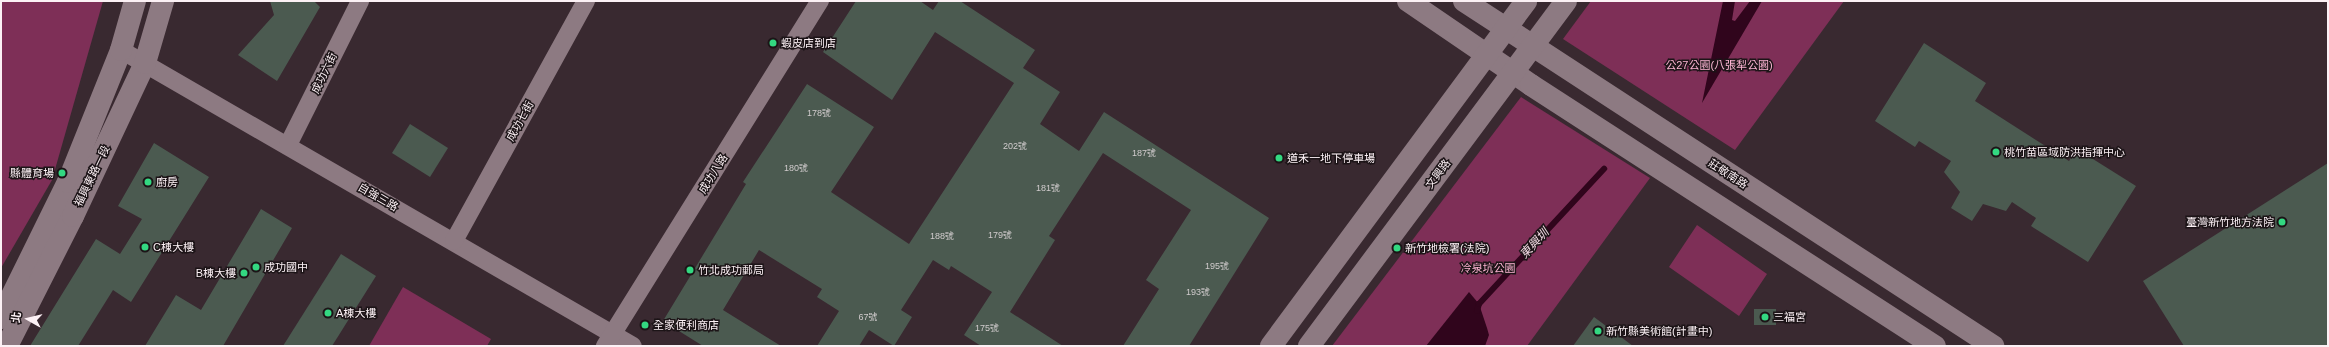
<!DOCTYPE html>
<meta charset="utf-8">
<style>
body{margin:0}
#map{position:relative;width:2329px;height:347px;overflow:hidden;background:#392930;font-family:Helvetica,"Noto Sans TC",sans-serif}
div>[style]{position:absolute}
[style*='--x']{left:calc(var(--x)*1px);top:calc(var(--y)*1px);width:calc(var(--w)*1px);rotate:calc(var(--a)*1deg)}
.green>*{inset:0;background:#7e2f57}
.water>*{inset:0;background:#30051c}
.stream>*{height:5.5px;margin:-2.75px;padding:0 2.75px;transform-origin:2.75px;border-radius:2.75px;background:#30051c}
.building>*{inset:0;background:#4b5a50}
.minor>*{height:18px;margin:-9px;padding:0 9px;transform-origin:9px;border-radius:9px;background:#8d7a82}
.tertiary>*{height:22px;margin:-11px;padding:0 11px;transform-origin:11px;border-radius:11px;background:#8d7a82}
.dots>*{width:11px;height:11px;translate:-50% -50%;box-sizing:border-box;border:2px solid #1c1417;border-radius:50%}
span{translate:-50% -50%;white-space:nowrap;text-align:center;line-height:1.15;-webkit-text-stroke:3px #1c1417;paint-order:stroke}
.number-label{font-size:9px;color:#d0cbcc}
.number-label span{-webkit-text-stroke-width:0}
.poi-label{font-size:11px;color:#fcf1f5}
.left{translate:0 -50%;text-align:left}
.right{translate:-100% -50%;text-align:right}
.park-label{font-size:11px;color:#fbb4d2}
.street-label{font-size:11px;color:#fcf1f5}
.water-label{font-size:12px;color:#f4dbe5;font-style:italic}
.frame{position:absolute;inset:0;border:2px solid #fcf1f5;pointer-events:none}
.north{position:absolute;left:8px;top:299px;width:40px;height:40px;-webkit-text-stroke:3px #1c1417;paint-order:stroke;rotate:278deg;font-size:11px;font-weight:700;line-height:16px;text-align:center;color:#fcf1f5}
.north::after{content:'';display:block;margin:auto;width:14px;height:18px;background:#fcf1f5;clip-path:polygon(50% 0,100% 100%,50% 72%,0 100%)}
</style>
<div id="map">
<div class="green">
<i style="clip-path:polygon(1px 1px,103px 1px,52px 180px,1px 268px)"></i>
<i style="clip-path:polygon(1591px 1px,1844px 1px,1735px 150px,1563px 39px)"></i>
<i style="clip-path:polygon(1521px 97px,1650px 178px,1527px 346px,1332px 346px)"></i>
<i style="clip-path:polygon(1697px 225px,1767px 274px,1739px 316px,1669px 267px)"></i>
<i style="clip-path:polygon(403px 287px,491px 339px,487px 346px,369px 346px)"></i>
</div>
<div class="water">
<i style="clip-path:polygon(1723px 1px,1735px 1px,1732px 20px,1735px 21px,1750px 1px,1762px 1px,1702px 103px)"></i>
<i style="clip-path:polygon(1469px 292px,1479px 304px,1487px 328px,1489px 335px,1485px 346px,1426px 346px)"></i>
</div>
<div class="stream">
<i style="--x:1477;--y:311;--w:7;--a:-74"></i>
<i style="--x:1479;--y:304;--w:184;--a:-47.2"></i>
</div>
<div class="building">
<i style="clip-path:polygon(270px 1px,314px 1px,320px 7px,277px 81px,238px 55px,274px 15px)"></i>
<i style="clip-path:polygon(856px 1px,920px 1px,933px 10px,939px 1px,960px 1px,1035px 50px,1023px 68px,1060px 92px,1040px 124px,1079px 151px,1104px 112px,1269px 218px,1189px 346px,1123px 346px,1159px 289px,1146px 280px,1191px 210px,1103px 153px,1049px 236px,1055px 240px,1010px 312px,1063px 346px,981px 346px,964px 335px,992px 292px,951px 266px,949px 270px,933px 260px,901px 310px,912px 317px,894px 346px,869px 330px,859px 346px,817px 346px,839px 311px,817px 297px,822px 289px,759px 250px,723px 310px,781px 346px,703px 346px,663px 321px,746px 184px,743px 182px,807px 84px,874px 127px,831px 192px,909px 244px,1014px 83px,935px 32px,892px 100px,823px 52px)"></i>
<i style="clip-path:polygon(1924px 43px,1986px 83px,1975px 101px,2069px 161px,2077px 149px,2136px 186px,2088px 262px,2031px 226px,2036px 218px,2012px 202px,2006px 211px,1983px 204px,1972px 221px,1951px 208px,1960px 192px,1944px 172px,1951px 161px,1919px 141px,1915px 147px,1875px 121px)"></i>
<i style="clip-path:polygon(410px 124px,448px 148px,430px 177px,392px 153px)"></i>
<i style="clip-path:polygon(154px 143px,209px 177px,131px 302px,113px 290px,78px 346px,30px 346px,96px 239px,120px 254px,142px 219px,118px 206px)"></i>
<i style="clip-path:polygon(2328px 163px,2328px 346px,2184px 346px,2143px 281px)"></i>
<i style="clip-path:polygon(261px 209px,292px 228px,223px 346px,145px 346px,176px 295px,201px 310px)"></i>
<i style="clip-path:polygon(341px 254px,376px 276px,332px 346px,283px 346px)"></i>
<i style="clip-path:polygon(1754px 309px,1776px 309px,1776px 325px,1754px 325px)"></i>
<i style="clip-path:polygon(1594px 317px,1633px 346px,1573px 346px)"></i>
</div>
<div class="minor">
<i style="--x:121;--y:50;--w:591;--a:30.03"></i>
<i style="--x:288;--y:145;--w:161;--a:-63.4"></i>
<i style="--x:454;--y:241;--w:274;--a:-61.2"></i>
<i style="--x:605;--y:346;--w:407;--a:-58.1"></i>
</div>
<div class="tertiary">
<i style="--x:1408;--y:1;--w:149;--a:34.3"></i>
<i style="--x:1531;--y:85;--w:481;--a:32.9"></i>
<i style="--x:1464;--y:1;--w:632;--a:33.11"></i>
<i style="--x:1;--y:318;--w:152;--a:-63.8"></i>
<i style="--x:68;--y:182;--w:142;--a:-68.1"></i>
<i style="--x:121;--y:50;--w:51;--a:-74.1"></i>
<i style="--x:7;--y:346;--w:146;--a:-63.1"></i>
<i style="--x:73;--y:216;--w:169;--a:-64.8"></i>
<i style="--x:145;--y:63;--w:65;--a:-73.8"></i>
<i style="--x:1271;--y:346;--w:429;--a:-53.5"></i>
<i style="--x:1309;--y:346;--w:430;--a:-53.3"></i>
</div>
<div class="dots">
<i style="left:773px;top:43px;background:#33d881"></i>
<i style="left:1996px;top:152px;background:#33d881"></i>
<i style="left:1279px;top:158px;background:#33d881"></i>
<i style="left:62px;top:173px;background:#33d881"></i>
<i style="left:148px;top:182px;background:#33d881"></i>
<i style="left:2282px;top:222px;background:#33d881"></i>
<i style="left:145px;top:247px;background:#33d881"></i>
<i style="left:1397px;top:248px;background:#33d881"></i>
<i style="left:256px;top:267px;background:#33d881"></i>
<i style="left:690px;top:270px;background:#33d881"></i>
<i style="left:244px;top:273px;background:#33d881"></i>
<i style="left:328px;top:313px;background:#33d881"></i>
<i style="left:1765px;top:317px;background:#33d881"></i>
<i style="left:645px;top:325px;background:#33d881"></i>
<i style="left:1598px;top:331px;background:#33d881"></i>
</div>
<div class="number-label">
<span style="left:819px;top:113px">178號</span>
<span style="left:1015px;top:146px">202號</span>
<span style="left:1144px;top:153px">187號</span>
<span style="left:796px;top:168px">180號</span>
<span style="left:1048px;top:188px">181號</span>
<span style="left:1000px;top:235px">179號</span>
<span style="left:942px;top:236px">188號</span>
<span style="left:1217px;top:266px">195號</span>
<span style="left:1198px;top:292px">193號</span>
<span style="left:868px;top:317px">67號</span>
<span style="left:987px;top:328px">175號</span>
</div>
<div class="poi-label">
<span class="left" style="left:781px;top:43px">蝦皮店到店</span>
<span class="left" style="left:2004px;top:152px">桃竹苗區域防洪指揮中心</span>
<span class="left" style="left:1287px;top:158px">道禾一地下停車場</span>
<span class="right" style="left:54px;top:173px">縣體育場</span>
<span class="left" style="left:156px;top:182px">廚房</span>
<span class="right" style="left:2274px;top:222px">臺灣新竹地方法院</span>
<span class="left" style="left:153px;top:247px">C棟大樓</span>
<span class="left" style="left:1405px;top:248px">新竹地檢署(法院)</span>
<span class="left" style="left:264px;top:267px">成功國中</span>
<span class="left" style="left:698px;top:270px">竹北成功郵局</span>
<span class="right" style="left:236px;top:273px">B棟大樓</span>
<span class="left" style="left:336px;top:313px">A棟大樓</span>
<span class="left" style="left:1773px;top:317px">三福宮</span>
<span class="left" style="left:653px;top:325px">全家便利商店</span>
<span class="left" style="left:1606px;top:331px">新竹縣美術館(計畫中)</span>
</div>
<div class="park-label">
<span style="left:1719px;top:65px">公27公園(八張犁公園)</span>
<span style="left:1488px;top:268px">冷泉坑公園</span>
</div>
<div class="street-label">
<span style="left:324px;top:73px;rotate:-64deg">成功六街</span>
<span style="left:520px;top:121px;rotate:-61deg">成功七街</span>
<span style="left:713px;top:174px;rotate:-58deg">成功八路</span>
<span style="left:1438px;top:174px;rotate:-53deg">文興路</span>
<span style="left:1728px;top:174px;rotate:33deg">莊敬南路</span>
<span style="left:92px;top:176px;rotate:-64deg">福興東路一段</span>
<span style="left:378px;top:197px;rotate:30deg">自強三路</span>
</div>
<div class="water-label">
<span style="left:1535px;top:244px;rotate:-47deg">東興圳</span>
</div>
<div class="frame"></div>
<div class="north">北</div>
</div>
